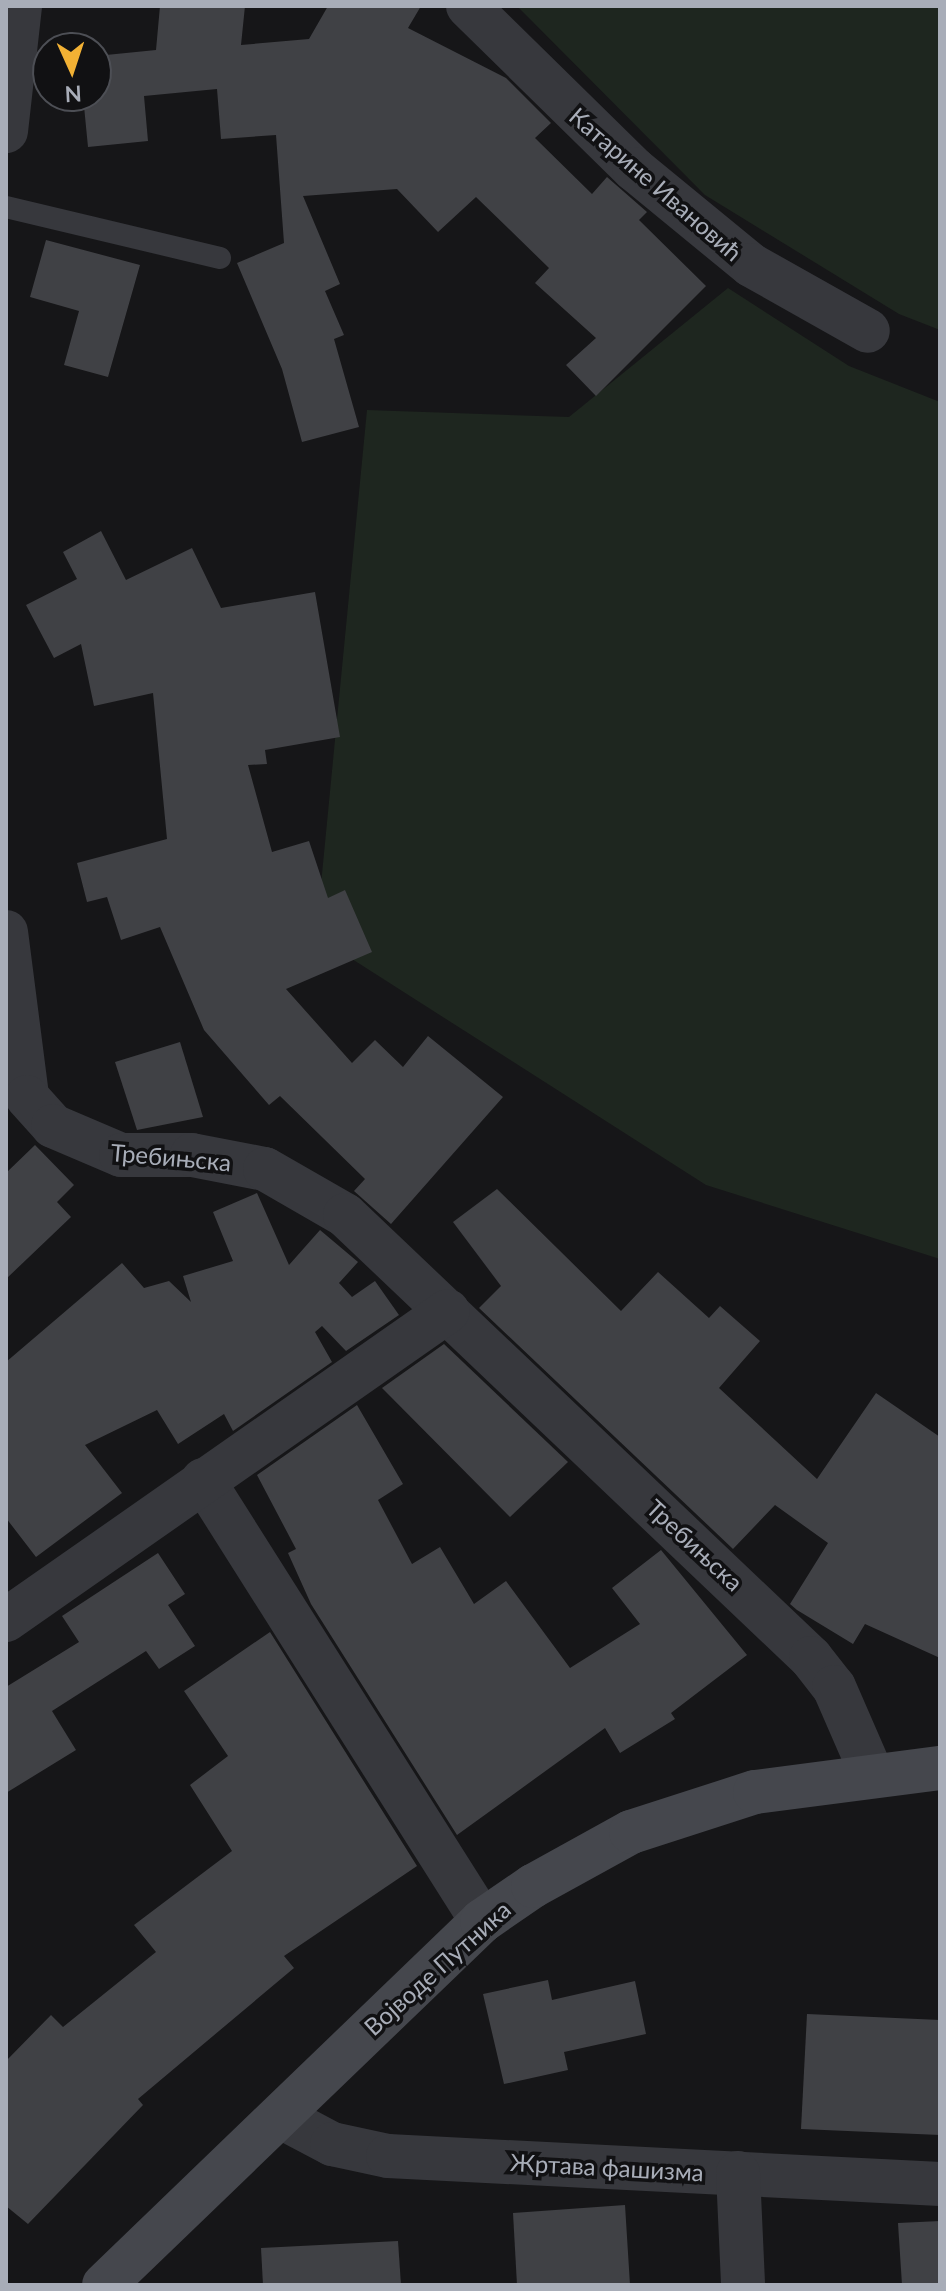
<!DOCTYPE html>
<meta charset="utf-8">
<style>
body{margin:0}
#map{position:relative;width:946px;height:2291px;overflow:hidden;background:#161618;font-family:Lato,sans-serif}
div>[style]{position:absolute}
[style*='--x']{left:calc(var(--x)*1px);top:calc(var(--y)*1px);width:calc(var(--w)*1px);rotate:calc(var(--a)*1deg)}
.green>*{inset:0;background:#1e261f}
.building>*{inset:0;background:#404145}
.lane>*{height:22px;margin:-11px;padding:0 11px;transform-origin:11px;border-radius:11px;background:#37383d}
.street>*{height:44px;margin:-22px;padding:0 22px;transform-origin:22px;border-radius:22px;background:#37383d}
.secondary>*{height:44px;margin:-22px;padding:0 22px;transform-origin:22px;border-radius:22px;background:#45474d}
span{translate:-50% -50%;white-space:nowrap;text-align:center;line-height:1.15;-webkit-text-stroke:7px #111113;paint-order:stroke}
.street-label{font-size:24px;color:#a8adb8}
.frame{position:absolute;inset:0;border:8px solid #a8adb8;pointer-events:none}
.north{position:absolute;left:32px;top:32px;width:80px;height:80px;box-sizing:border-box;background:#111113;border:2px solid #4d4f55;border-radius:50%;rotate:177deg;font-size:22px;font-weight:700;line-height:32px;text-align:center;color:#a8adb8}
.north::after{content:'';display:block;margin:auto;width:28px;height:36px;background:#f2b134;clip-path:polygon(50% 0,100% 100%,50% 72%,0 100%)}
</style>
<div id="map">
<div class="green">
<i style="clip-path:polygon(517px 6px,940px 6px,940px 330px,899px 314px,705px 195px)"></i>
<i style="clip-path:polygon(728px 288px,849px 366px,940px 402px,940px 1259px,706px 1185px,316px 936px,367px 410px,569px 417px)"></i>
</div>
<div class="building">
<i style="clip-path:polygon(160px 6px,245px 6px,241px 45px,309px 39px,328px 6px,421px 6px,408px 28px,506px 78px,551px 123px,535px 138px,592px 194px,607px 177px,647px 212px,639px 220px,706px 286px,596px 396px,566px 365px,596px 338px,535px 283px,549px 268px,476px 197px,438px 232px,397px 189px,303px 196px,340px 284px,325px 291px,344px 335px,334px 339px,359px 427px,302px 442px,282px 369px,237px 263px,284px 243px,276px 135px,221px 139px,217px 89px,144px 96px,148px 141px,88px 147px,83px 96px,96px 96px,96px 56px,156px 50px)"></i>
<i style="clip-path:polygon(46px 240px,140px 265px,108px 377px,64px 365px,79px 311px,30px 297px)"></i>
<i style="clip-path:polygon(101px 531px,126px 580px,192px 548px,221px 608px,315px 592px,340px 737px,265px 750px,267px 764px,248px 765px,272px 852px,309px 841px,328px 898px,345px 890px,372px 952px,286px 989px,352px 1063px,375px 1040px,403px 1067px,428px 1036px,503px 1097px,391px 1224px,354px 1191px,365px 1179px,280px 1096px,269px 1105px,204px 1030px,160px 927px,121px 940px,107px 897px,87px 902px,77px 863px,167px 839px,153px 693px,94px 706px,81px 644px,54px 658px,26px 605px,77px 579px,63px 552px)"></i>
<i style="clip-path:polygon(180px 1042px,203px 1117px,137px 1130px,115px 1062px)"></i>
<i style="clip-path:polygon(35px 1145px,74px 1185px,57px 1202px,71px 1217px,6px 1279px,6px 1173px)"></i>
<i style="clip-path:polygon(497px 1189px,621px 1311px,658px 1272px,709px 1318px,720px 1306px,760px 1341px,719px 1388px,817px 1479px,876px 1393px,940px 1437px,940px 1658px,865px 1624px,853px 1644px,797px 1610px,790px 1604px,828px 1543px,775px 1505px,733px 1549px,479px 1308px,501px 1286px,453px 1222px)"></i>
<i style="clip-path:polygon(257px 1193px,289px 1265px,320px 1230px,358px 1262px,339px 1283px,352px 1297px,375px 1281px,399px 1315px,346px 1351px,322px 1326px,315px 1332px,332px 1362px,233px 1431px,224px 1414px,178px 1444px,157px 1410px,85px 1445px,122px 1493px,36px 1557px,6px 1518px,6px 1362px,122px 1263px,144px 1288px,169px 1281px,191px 1302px,183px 1276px,233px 1261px,213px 1212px)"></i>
<i style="clip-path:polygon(444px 1344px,568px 1462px,510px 1517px,382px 1388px)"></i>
<i style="clip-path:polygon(357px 1405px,403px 1484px,378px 1500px,412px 1564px,440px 1547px,474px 1604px,506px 1581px,570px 1668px,640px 1624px,612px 1588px,661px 1550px,747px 1655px,671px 1713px,675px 1719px,620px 1753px,605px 1728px,457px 1835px,311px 1604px,288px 1553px,296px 1549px,257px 1475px)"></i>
<i style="clip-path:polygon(158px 1553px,185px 1594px,168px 1605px,195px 1646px,159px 1669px,146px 1651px,52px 1711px,76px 1750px,6px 1793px,6px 1687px,79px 1642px,62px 1616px)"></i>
<i style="clip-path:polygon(270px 1632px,417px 1866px,284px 1956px,294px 1968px,138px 2099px,143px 2105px,28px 2224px,6px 2206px,6px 2061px,51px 2015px,63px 2027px,156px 1952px,134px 1925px,232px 1851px,190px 1785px,228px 1756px,184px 1691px)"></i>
<i style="clip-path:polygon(548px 1980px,552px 2000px,635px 1981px,646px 2034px,564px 2052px,568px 2070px,504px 2084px,483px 1994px)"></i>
<i style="clip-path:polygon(807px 2014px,940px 2020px,940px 2135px,801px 2129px)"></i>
<i style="clip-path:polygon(625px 2205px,630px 2285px,517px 2285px,513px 2213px)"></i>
<i style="clip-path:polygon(940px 2221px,940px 2285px,902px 2285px,898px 2223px)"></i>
<i style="clip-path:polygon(398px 2241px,401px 2285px,263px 2285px,261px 2248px)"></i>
</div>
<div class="lane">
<i style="--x:6;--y:207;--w:220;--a:13.4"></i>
</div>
<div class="street">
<i style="--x:468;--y:6;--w:233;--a:44.5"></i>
<i style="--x:634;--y:169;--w:151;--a:39.4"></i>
<i style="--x:751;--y:265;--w:134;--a:29.4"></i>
<i style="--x:6;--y:131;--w:126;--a:-83.6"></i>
<i style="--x:6;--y:932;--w:166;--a:82.7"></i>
<i style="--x:27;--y:1097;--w:39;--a:48"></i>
<i style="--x:53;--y:1126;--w:74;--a:23.1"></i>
<i style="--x:121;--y:1155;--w:71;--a:0"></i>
<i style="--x:192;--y:1155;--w:74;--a:10.9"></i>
<i style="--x:265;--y:1169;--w:92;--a:29.9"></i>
<i style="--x:345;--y:1215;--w:643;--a:43.55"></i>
<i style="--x:811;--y:1658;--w:37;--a:52"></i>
<i style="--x:834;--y:1687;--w:93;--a:66.5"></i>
<i style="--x:203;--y:1480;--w:522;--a:57.68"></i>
<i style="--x:6;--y:1620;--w:539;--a:-34.96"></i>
<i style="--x:281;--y:2117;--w:58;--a:27.9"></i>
<i style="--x:332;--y:2144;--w:57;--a:12.1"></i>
<i style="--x:388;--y:2156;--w:553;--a:2.9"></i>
<i style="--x:738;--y:2173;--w:112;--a:87.4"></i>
</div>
<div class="secondary">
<i style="--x:104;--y:2285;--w:525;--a:-43.92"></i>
<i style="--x:482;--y:1921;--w:62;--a:-34.5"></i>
<i style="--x:533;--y:1886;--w:112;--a:-28.9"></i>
<i style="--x:631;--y:1832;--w:130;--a:-17.9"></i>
<i style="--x:755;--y:1792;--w:187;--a:-7.4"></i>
</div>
<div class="street-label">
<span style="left:656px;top:184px;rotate:41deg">Катарине Ивановић</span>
<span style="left:171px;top:1157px;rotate:5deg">Требињска</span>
<span style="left:695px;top:1545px;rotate:43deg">Требињска</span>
<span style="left:437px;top:1968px;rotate:-42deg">Војводе Путника</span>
<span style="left:607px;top:2167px;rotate:3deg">Жртава фашизма</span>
</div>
<div class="frame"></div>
<div class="north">N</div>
</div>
